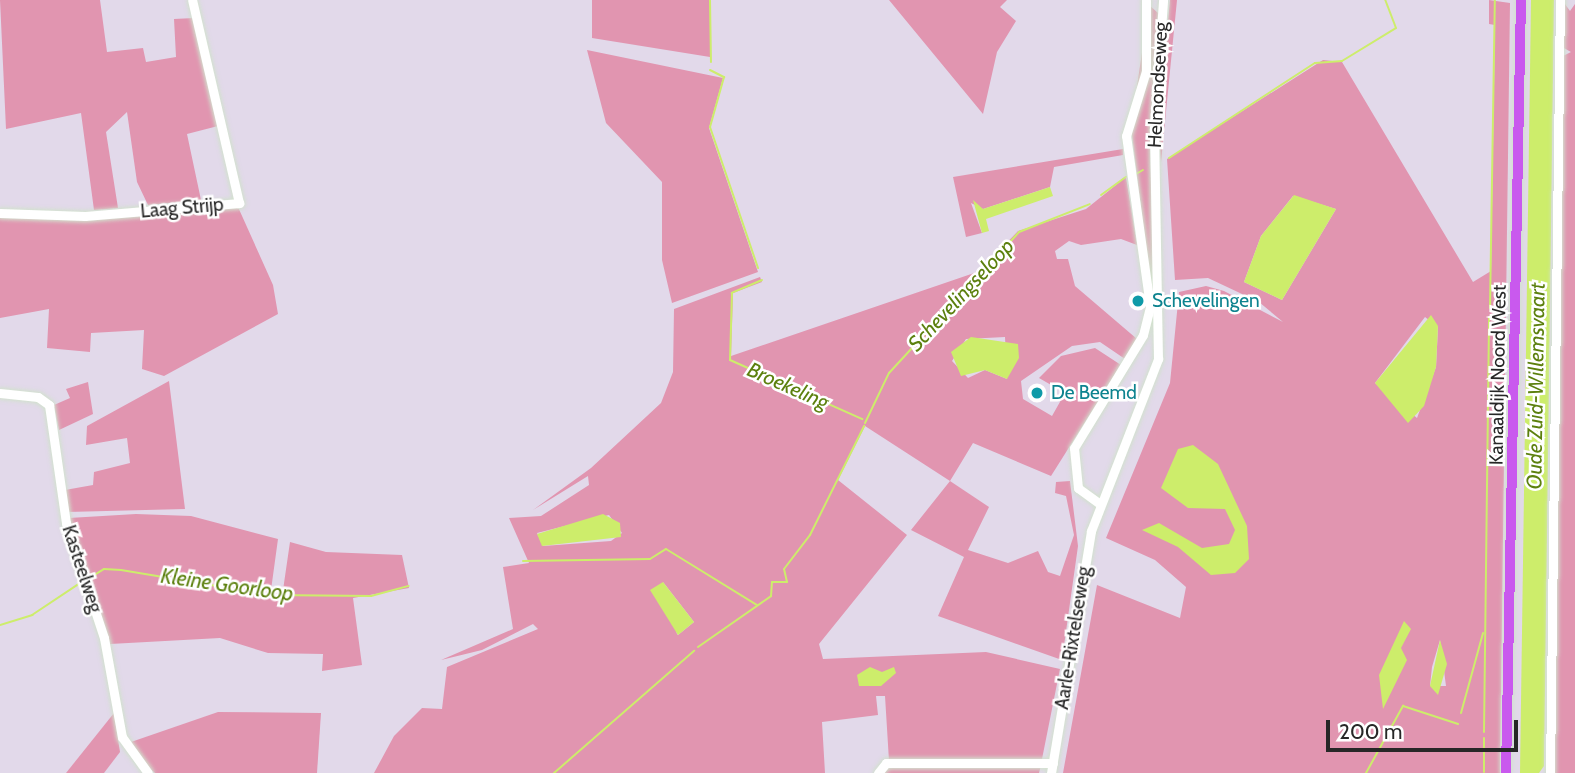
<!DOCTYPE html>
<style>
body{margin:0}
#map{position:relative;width:1575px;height:773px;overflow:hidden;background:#e2d9ea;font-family:Cabin,sans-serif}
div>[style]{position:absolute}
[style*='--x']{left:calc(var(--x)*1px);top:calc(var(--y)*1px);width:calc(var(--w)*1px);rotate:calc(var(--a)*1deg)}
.green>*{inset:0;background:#e195b0}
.water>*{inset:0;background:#cded6b}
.stream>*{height:2px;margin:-1px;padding:0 1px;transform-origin:1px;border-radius:1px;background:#cded6b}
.roads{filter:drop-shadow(0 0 2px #d2e1ce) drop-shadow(0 0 2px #d2e1ce)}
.minor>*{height:9px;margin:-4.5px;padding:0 4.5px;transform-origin:4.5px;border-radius:4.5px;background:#fff}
.major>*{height:10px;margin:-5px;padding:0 5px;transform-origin:5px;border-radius:5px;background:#c959ee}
.dots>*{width:19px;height:19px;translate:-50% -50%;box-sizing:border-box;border:4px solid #fff;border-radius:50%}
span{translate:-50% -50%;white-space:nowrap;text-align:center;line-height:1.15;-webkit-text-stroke:5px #fff;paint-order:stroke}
.street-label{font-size:19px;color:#272727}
.culture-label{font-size:19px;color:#0d838f}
.left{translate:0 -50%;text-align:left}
.water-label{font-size:21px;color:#5c800e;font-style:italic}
.scale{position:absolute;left:1326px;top:720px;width:192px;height:32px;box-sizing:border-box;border:4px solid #272727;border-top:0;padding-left:9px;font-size:21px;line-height:24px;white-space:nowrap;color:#272727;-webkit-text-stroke:5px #fff;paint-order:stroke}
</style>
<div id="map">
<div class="green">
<i style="clip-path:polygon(0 0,100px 0,107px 52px,143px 48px,146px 62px,176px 57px,174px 19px,194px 18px,218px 126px,187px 134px,201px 200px,148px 205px,137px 182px,127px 112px,106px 132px,118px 208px,94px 210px,81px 113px,6px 129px)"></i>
<i style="clip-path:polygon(592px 0,710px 0,710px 57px,592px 38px)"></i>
<i style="clip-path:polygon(889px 0,1007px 0,1000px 7px,1016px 21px,997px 52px,983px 114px)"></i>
<i style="clip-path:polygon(1170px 0,1177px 0,1161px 162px,1158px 122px)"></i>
<i style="clip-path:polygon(evenodd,1489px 0,1510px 3px,1500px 773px,1063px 773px,1097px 585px,1180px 618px,1186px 587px,1155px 560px,1106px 538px,1170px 383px,1179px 292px,1206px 286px,1224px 291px,1283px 322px,1259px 302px,1208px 278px,1175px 280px,1167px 159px,1323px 60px,1342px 62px,1473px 282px,1491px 271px,1495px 25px,1489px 24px,1489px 0,1293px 196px,1336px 209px,1282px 300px,1244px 282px,1261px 236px,1293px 196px,1489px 0,1425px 317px,1438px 327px,1436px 367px,1417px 418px,1375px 383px,1425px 317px,1489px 0,1440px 640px,1446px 686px,1430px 686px,1432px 667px,1440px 640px)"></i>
<i style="clip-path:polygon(1562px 0,1570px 11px,1575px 4px,1575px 773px,1553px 773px,1563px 56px,1571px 52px,1562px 47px)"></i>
<i style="clip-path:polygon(1149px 5px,1158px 13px,1150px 134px,1154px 312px,1131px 127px)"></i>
<i style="clip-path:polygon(587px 50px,723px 78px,709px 128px,758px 272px,672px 303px,662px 260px,662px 182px,606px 123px)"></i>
<i style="clip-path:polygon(1123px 149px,1123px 155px,1054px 167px,1050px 187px,983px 209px,971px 203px,982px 233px,966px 237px,953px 177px)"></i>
<i style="clip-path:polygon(evenodd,1126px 177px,1137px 245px,1121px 239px,1081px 245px,1069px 241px,1055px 251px,1057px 259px,1068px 259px,1075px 286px,1137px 339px,1125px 359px,1100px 342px,1072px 346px,1021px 381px,1023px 399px,1052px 416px,1065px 393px,1039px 378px,1061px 356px,1095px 348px,1121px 365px,1051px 476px,973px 443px,950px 481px,989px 507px,968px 550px,1008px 563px,1038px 551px,1048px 572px,1060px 576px,1074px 535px,1066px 496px,1055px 493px,1056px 482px,1070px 481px,1078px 546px,1062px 660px,938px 616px,964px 557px,911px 530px,950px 481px,865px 426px,838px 480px,907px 535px,819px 644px,823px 659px,986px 652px,1060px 669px,1042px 759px,889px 761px,885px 696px,876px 696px,878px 715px,822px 722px,825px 773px,374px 773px,394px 736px,422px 708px,442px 709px,447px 667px,538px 629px,533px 624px,482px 650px,441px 660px,513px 629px,503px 567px,529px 563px,509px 518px,541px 516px,589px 485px,588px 476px,533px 510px,591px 468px,661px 403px,673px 372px,674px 309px,760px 277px,762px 282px,733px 293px,731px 356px,980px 271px,1018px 231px,1086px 209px,1126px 177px,1005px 337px,1007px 379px,985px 370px,968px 378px,952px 361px,966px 339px,1005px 337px,1126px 177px,609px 515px,622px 533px,611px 541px,543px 546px,537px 533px,609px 515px,1126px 177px,663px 582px,694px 622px,678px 635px,677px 634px,663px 582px)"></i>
<i style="clip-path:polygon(238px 207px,273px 285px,278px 314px,164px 376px,142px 369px,144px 330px,91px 333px,90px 352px,47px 348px,49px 309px,0 318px,0 217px,73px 219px)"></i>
<i style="clip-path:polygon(169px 381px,185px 509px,67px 512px,65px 490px,93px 485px,94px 472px,130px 463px,127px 438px,86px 445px,87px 426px)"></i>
<i style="clip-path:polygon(88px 382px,93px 414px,59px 430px,54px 405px,70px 398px,66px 389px)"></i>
<i style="clip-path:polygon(136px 514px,191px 516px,278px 539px,271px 590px,283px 590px,290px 542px,326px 552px,402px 555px,409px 588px,353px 598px,362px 665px,322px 671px,323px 654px,268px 653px,220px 638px,110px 644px,69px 518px)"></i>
<i style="clip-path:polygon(218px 712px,321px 713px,317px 773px,155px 773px,136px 757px,131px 742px)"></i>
<i style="clip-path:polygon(114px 713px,120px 752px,104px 773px,66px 773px)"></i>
<i style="clip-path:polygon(1041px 765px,1039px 773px,881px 773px,884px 767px)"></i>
</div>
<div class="water">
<i style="clip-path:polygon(1531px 0,1554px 0,1544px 766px,1539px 773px,1520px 773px)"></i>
<i style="clip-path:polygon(1050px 187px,1053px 196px,986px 219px,989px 231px,982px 233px,973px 200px,983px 209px)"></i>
<i style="clip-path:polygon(1294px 195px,1336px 209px,1282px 300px,1244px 282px,1261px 236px)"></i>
<i style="clip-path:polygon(1431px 315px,1438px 326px,1436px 367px,1424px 406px,1408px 423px,1375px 383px)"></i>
<i style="clip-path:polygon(971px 337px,1018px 344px,1019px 358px,1007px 379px,985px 370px,961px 376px,951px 352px)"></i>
<i style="clip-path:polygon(1193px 445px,1218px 464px,1247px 526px,1249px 559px,1235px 573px,1211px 575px,1178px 547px,1142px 530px,1159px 523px,1202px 548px,1229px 544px,1235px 530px,1225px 509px,1188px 508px,1161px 488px,1178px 449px)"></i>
<i style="clip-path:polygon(603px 514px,620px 523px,621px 537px,542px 546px,537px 534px)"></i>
<i style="clip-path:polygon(663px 582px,694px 622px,678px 635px,650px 590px)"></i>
<i style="clip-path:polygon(1404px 621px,1411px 629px,1401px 648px,1407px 660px,1383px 709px,1379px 675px)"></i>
<i style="clip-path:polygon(1440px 640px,1447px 664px,1438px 695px,1430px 686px)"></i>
<i style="clip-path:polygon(870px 667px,882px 672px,894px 667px,896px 673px,881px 686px,859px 686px,857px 675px)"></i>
</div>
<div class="stream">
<i style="--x:710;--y:0;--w:62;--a:89.1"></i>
<i style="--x:710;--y:70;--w:16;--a:27"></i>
<i style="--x:724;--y:77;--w:52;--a:105.6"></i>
<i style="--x:710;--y:127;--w:149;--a:71.2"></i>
<i style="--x:1169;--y:158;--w:174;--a:-33.1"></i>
<i style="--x:1315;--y:63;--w:27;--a:-4"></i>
<i style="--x:1342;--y:61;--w:63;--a:-31.4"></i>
<i style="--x:1396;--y:28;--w:30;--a:-111"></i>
<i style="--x:1136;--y:174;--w:8;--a:-30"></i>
<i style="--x:1101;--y:195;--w:31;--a:-36"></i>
<i style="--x:762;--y:280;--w:33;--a:157"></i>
<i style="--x:732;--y:293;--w:67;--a:91.7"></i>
<i style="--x:730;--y:360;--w:145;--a:24.1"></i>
<i style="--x:1490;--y:308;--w:308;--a:-89.1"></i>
<i style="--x:865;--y:423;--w:55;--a:-64.4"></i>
<i style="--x:889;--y:373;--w:192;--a:-47.3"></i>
<i style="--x:1019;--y:232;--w:76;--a:-21.5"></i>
<i style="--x:523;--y:561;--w:127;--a:-0.9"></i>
<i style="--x:650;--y:559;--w:19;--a:-32"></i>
<i style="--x:666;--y:549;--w:107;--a:31.6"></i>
<i style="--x:88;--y:579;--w:19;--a:-32"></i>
<i style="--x:104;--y:569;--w:17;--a:3"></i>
<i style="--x:121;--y:570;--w:151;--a:9.5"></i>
<i style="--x:270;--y:595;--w:101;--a:0.6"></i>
<i style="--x:371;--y:596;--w:39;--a:-15"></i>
<i style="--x:0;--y:625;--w:34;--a:-17"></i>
<i style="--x:32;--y:615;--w:58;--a:-33.7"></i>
<i style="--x:698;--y:647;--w:89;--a:-34.9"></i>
<i style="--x:771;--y:596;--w:14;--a:-86"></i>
<i style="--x:772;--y:582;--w:15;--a:0"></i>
<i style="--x:787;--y:582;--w:13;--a:-103"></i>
<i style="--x:784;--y:569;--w:43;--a:-52.6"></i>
<i style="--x:810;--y:535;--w:122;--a:-63.6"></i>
<i style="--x:1461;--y:713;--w:83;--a:-74.6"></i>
<i style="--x:1484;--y:732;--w:415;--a:-89.3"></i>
<i style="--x:1484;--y:772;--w:34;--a:-90"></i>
<i style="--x:554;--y:773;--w:186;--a:-41.1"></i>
<i style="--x:1366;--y:773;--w:77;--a:-61.1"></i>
<i style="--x:1403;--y:706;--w:58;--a:18.1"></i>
</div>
<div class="roads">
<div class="minor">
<i style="--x:0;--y:213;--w:85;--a:2"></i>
<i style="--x:85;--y:216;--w:155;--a:-4.8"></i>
<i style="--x:239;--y:203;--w:208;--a:-103"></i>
<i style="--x:0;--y:393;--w:38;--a:6"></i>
<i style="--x:38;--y:397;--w:14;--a:36"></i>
<i style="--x:49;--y:405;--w:119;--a:81.8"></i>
<i style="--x:66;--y:523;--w:121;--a:71.7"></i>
<i style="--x:104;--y:638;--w:101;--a:79.7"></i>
<i style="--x:122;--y:737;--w:44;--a:54.2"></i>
<i style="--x:1100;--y:504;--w:27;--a:-144"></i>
<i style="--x:1078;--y:488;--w:40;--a:-95.7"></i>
<i style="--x:1074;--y:448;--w:132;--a:-58.6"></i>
<i style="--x:1143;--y:335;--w:30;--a:-76"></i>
<i style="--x:1150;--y:306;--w:172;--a:-98"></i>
<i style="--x:1126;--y:136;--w:68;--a:-72.9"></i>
<i style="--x:1146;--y:71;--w:71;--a:-90"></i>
<i style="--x:878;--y:773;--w:13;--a:-51"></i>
<i style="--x:886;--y:763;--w:167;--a:0"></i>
<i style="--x:1051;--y:773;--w:245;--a:-80.6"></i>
<i style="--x:1091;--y:531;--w:185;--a:-68.7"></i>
<i style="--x:1158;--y:359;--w:229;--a:-91"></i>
<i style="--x:1154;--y:130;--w:130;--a:-86"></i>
<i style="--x:1550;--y:773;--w:773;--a:-89.26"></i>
</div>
<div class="major">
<i style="--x:1506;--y:773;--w:773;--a:-88.89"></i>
</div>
</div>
<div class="dots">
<i style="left:1138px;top:301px;background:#0f9aa8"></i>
<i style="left:1037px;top:393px;background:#0f9aa8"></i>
</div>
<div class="street-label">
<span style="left:1158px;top:85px;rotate:-87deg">Helmondseweg</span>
<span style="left:182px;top:208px;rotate:-5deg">Laag Strijp</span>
<span style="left:1498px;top:375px;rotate:-89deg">Kanaaldijk Noord West</span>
<span style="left:82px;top:569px;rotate:72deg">Kasteelweg</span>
<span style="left:1073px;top:638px;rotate:-81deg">Aarle-Rixtelseweg</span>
</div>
<div class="culture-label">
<span class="left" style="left:1152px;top:301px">Schevelingen</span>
<span class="left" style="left:1051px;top:393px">De Beemd</span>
</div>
<div class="water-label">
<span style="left:961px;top:295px;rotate:-47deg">Schevelingseloop</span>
<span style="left:788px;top:386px;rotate:24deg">Broekeling</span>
<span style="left:1536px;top:386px;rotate:-89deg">Oude Zuid-Willemsvaart</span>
<span style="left:227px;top:585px;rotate:8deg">Kleine Goorloop</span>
</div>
<div class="scale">200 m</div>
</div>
